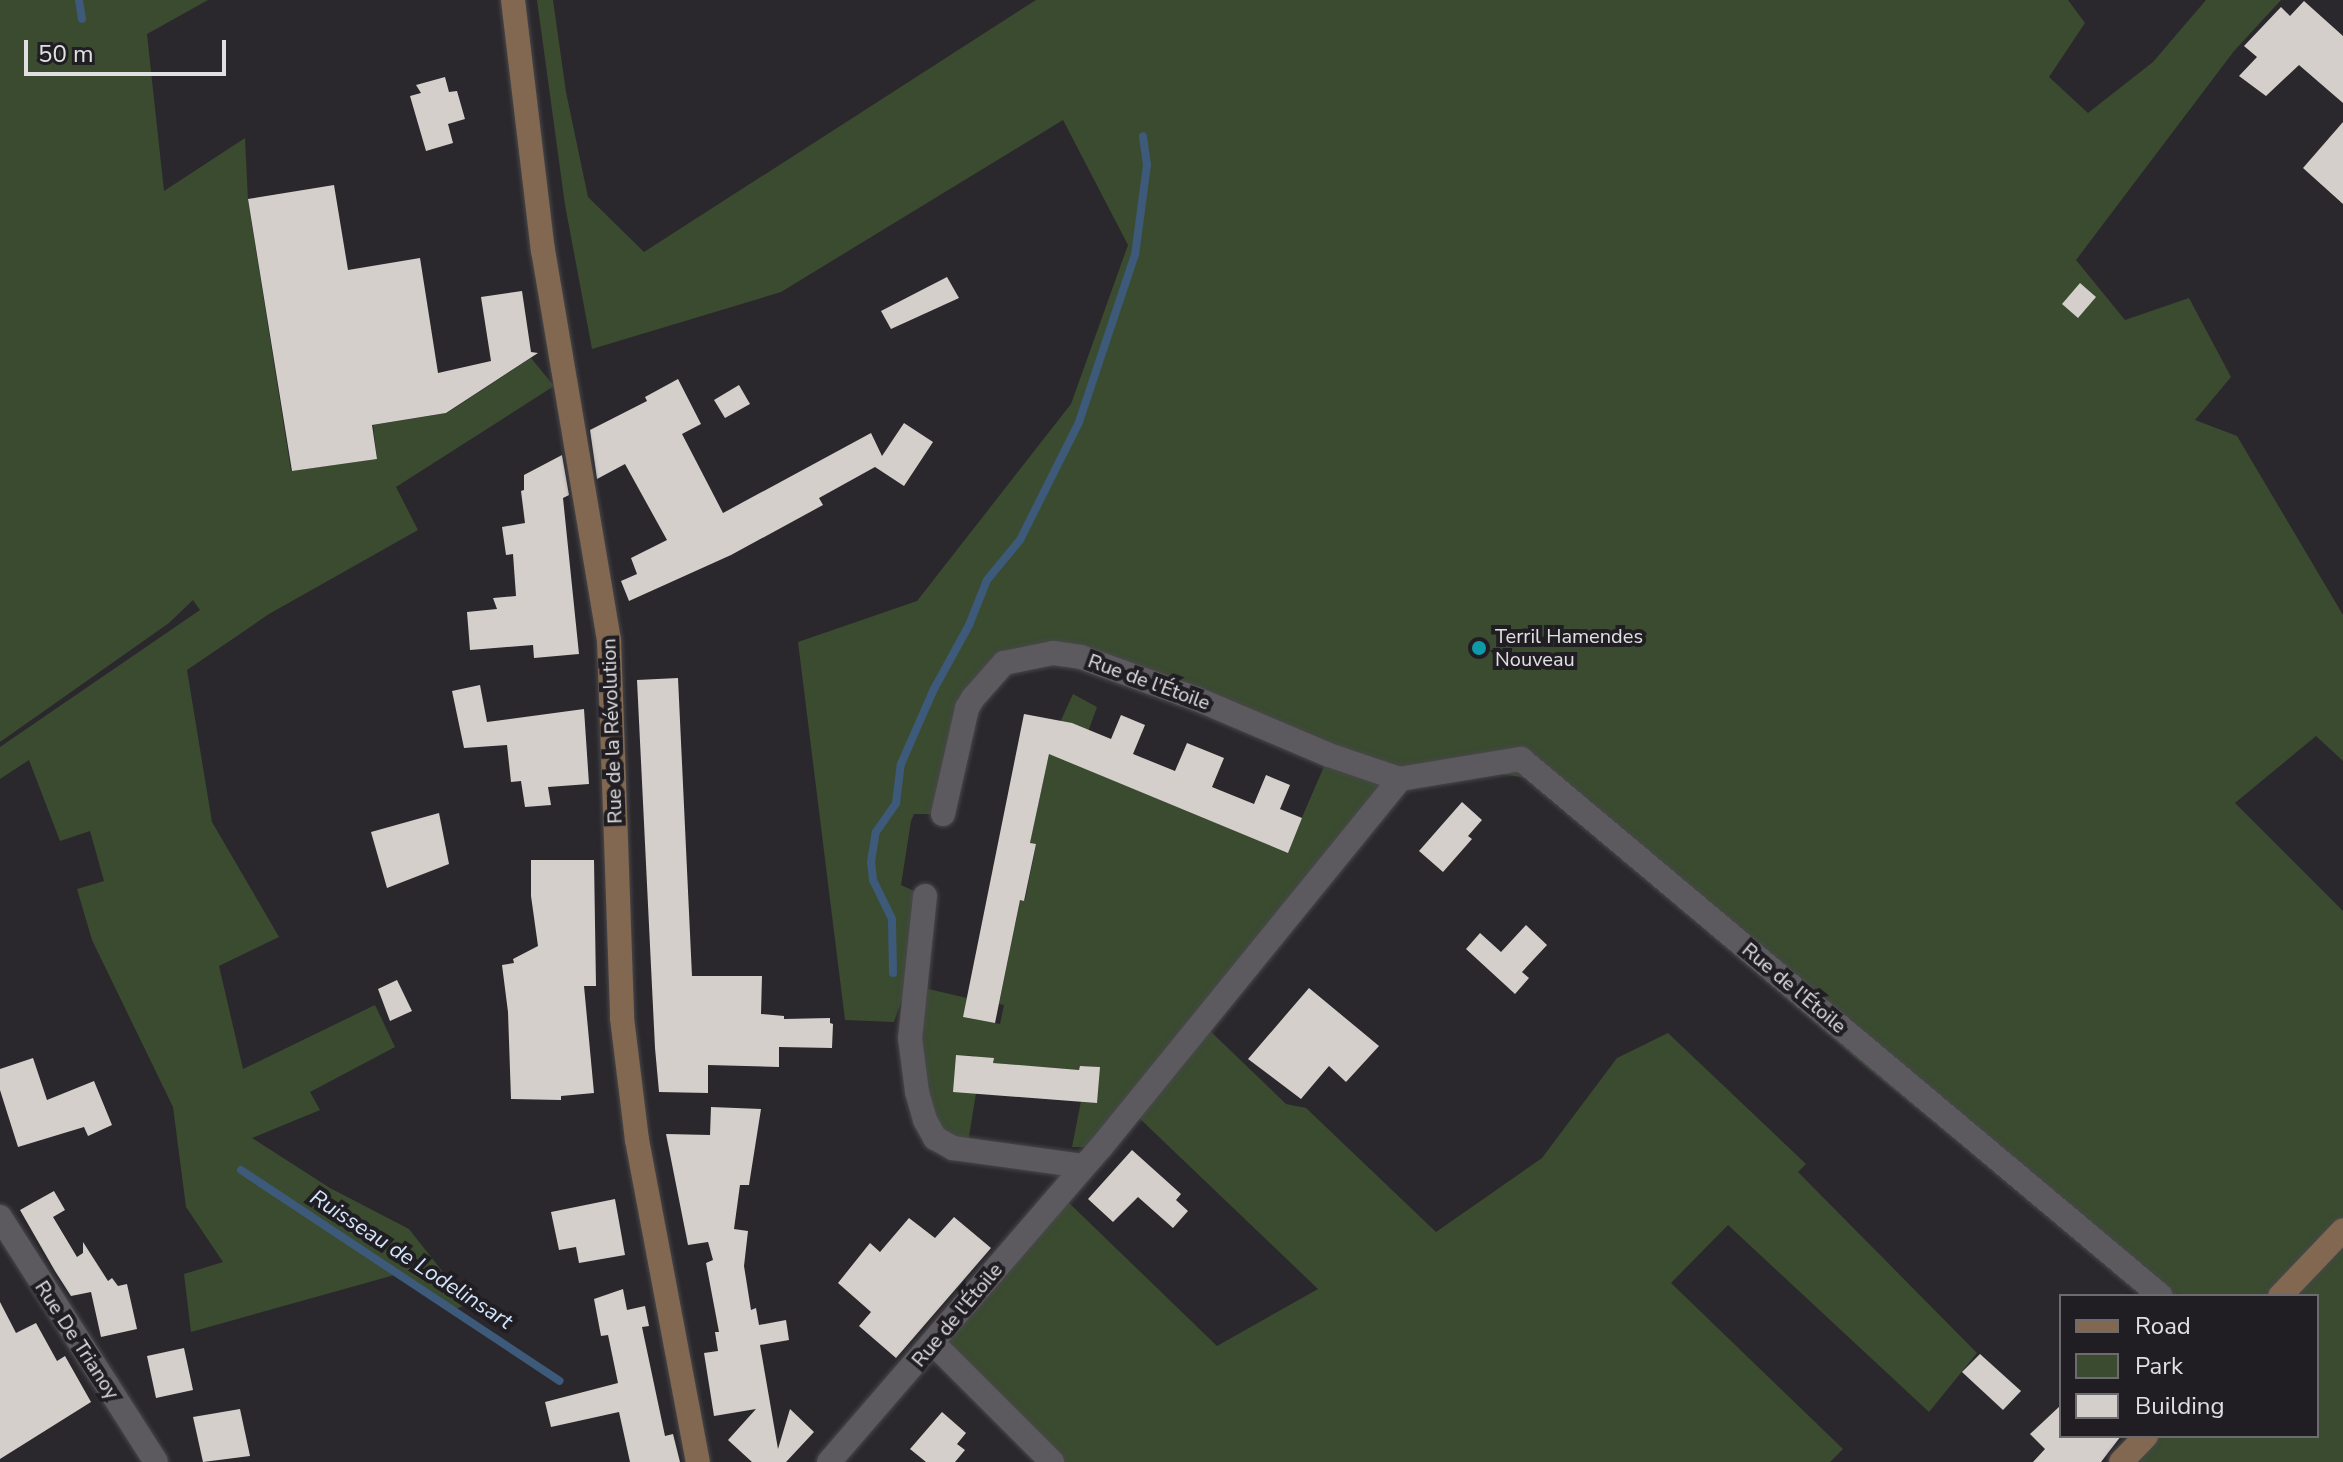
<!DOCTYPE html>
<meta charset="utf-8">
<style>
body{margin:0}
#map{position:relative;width:2343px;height:1462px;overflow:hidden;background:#2a282c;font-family:"Nunito Sans",sans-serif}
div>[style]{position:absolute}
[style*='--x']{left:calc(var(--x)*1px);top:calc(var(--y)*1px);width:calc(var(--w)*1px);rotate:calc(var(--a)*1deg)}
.green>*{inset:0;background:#3a4b30}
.stream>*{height:8px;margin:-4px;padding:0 4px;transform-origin:4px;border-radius:4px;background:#3d5a7b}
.building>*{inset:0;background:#d4cfcb}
.roads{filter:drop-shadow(0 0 2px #48474a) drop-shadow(0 0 2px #48474a)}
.street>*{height:24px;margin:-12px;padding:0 12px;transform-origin:12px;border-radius:12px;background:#5d5a5f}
.secondary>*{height:24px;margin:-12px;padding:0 12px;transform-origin:12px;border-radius:12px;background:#826751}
.dots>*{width:22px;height:22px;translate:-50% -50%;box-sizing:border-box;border:4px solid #201e22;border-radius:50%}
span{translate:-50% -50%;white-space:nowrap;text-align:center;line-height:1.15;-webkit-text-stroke:8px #201e22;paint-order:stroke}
.poi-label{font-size:20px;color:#e0dfe2}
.left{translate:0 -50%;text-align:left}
.street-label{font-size:20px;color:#e0dfe2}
.water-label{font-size:22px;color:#d3e6fd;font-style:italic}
.legend{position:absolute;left:2059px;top:1294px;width:260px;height:144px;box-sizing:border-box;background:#201e22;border:2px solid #6d6b6f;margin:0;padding:10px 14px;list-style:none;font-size:24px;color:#e0dfe2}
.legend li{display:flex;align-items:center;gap:16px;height:40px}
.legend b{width:40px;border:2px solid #6d6b6f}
.scale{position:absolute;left:24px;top:40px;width:202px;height:36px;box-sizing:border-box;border:4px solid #e0dfe2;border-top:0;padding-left:10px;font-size:24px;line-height:28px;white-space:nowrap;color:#e0dfe2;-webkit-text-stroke:6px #201e22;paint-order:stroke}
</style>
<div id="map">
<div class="green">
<i style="clip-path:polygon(0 0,208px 0,147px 34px,164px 191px,245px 138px,248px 200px,291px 471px,377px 459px,373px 425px,447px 413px,531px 358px,554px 386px,396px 487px,418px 530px,269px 614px,187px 670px,212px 822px,279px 937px,219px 966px,243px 1069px,375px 1005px,395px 1047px,310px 1092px,320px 1110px,252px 1138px,330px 1188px,409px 1229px,468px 1304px,453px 1310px,398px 1274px,191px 1332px,184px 1274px,223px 1262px,186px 1207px,173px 1107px,92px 940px,77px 889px,104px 881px,90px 831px,60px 841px,29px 760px,0 779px,0 747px,200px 610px,193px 600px,169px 623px,0 742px)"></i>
<i style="clip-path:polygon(537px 0,553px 0,566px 92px,588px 197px,644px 252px,1036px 0,2068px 0,2085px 23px,2049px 77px,2088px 113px,2153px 62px,2206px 0,2281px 0,2234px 51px,2076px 260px,2125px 320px,2189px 298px,2231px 377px,2195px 420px,2237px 436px,2343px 615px,2343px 761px,2316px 736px,2235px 803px,2343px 911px,2343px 1462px,2132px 1462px,2157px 1436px,2317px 1436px,2317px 1296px,2172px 1296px,2142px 1291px,1876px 1075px,1527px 778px,1441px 765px,1400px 779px,1101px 1147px,1072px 1147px,1081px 1101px,1099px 1067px,1080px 1066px,1080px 1070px,992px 1063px,975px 1061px,975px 1056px,956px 1055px,976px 1093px,968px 1143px,939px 1129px,920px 1055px,924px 988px,967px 998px,963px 1017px,1000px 1024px,1004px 1005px,999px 1004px,1020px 900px,1025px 900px,1036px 845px,1030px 843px,1052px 740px,1073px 694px,1097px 707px,1076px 765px,1287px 852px,1329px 755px,1068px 655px,989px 670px,943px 814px,914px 814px,911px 821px,901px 885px,925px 896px,915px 962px,894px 1022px,845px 1020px,798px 642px,917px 601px,1071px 404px,1128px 245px,1063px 120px,781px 292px,592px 349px,565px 205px)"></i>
<i style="clip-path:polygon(1206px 1027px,1286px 1104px,1306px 1108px,1436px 1232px,1542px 1158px,1617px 1058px,1668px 1033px,1806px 1164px,1798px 1172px,1977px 1353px,1929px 1412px,1728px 1225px,1671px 1283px,1843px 1449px,1830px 1462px,1063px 1462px,943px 1343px,1066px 1200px,1217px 1346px,1318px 1289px,1135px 1114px)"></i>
</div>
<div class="stream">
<i style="--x:79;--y:0;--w:19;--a:81"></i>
<i style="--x:893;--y:973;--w:54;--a:-91.1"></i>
<i style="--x:892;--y:919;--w:43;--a:-116"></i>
<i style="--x:873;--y:880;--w:18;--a:-96"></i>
<i style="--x:871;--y:862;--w:30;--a:-81"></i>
<i style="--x:876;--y:832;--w:35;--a:-55"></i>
<i style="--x:896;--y:803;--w:39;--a:-83"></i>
<i style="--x:901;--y:764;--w:82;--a:-66.3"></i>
<i style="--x:934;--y:689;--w:73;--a:-61.3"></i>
<i style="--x:969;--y:625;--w:48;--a:-68.2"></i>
<i style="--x:987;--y:580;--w:52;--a:-50.5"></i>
<i style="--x:1020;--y:540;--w:132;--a:-63.4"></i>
<i style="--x:1079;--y:422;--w:176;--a:-71.5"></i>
<i style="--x:1135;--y:255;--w:91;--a:-82.4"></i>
<i style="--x:1147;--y:165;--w:29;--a:-98"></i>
<i style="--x:241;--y:1170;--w:382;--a:33.5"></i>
</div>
<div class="building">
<i style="clip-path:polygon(2304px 1px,2343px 36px,2343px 103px,2299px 65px,2266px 96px,2239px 76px,2257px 57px,2244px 46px,2281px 7px,2290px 16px)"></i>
<i style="clip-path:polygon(445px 77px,449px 92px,457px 91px,465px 119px,448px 124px,453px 143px,426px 151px,410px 96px,421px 93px,416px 85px)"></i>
<i style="clip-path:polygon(2343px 122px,2343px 204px,2303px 168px)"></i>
<i style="clip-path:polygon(334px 185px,348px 270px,420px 258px,438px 373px,491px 361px,481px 297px,522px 291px,531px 352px,538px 353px,446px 413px,372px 425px,377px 459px,292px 471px,248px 199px)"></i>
<i style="clip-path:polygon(947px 277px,959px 298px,891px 329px,881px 311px)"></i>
<i style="clip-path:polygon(2080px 283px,2096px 297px,2078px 318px,2062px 304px)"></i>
<i style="clip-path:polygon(678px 379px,701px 424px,682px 434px,723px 513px,871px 433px,882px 456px,904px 423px,933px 442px,904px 486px,875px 467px,819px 498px,823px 505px,731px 555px,629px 601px,621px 581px,637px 574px,631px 558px,667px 540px,625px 464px,597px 479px,590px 430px,647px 401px,645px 397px)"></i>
<i style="clip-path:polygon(739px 385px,750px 404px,725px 418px,714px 400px)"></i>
<i style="clip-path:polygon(562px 455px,569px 495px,563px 498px,579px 654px,534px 658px,533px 645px,470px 650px,467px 612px,497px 609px,493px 598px,516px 596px,513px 554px,506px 555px,502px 527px,525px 523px,521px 491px,524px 490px,524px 475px)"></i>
<i style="clip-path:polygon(678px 678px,692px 976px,762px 976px,761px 1014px,784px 1016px,784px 1019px,830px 1018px,830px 1023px,833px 1024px,832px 1048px,779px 1047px,779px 1067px,708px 1065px,708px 1093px,659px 1092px,655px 1048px,637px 680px)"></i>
<i style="clip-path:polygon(480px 685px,487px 722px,584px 709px,589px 784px,548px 787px,551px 805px,525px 807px,521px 781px,511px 782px,507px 745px,464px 748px,452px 691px)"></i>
<i style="clip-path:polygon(1024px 714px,1072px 723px,1111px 739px,1121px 715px,1145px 725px,1133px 754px,1175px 771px,1187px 743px,1224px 758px,1212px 787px,1254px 804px,1266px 775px,1290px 785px,1280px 809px,1302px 818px,1288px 853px,1049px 754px,1030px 843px,1036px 844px,1024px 901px,1020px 900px,995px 1023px,963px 1017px)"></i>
<i style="clip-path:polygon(1462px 802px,1482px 820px,1468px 836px,1472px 839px,1443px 872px,1419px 851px)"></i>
<i style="clip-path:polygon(439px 813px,449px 864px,387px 888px,371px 832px)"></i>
<i style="clip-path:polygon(531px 860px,594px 860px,596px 986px,584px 986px,594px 1093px,561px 1096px,561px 1100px,511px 1099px,508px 1012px,502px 965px,514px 963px,513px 959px,538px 946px,531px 896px)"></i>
<i style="clip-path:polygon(1526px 925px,1547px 945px,1522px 972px,1529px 978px,1515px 994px,1466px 949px,1480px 933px,1501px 952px)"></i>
<i style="clip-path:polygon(397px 980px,412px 1011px,390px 1021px,378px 989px)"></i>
<i style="clip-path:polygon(1309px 988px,1379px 1046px,1346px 1082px,1329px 1066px,1301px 1099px,1248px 1059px)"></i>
<i style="clip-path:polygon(956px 1055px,994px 1058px,993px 1063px,1079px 1070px,1080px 1066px,1100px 1067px,1097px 1103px,953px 1092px)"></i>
<i style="clip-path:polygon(33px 1058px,47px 1100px,94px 1081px,112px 1125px,88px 1136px,84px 1127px,18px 1147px,0 1090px,0 1069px)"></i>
<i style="clip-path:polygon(711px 1107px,761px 1109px,749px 1185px,740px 1185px,734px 1229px,748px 1231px,744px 1266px,751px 1310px,756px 1308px,759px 1325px,786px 1320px,789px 1340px,760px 1345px,778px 1449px,790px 1409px,814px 1432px,786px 1462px,752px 1462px,728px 1440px,756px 1409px,714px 1416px,704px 1353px,718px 1351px,715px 1332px,719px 1332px,706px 1263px,713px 1260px,708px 1242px,688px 1245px,666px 1134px,710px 1135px)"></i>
<i style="clip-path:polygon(1132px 1150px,1181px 1194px,1176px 1200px,1188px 1211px,1173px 1228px,1138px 1197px,1113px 1222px,1088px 1199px)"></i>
<i style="clip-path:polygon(54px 1191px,65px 1210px,53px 1217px,77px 1257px,83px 1253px,83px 1242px,108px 1281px,112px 1278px,118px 1286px,127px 1284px,137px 1329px,101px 1337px,91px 1292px,71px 1296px,55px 1271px,20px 1210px)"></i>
<i style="clip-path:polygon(615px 1199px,625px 1255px,579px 1263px,576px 1247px,559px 1250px,551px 1212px)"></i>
<i style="clip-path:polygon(954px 1217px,991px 1248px,896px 1358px,859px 1326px,871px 1312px,838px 1283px,870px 1243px,880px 1252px,909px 1218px,935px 1238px)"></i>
<i style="clip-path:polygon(623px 1289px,627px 1310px,645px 1306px,649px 1326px,642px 1327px,665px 1436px,673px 1434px,680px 1462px,630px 1462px,619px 1412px,551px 1427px,545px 1402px,618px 1383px,608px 1335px,601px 1336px,594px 1299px)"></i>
<i style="clip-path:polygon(0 1302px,16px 1333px,36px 1323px,57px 1361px,65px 1356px,91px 1402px,0 1459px)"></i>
<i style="clip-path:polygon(184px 1348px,193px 1390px,156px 1398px,147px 1356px)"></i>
<i style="clip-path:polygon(1980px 1354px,2021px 1391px,2003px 1410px,1962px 1372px)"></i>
<i style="clip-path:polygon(2061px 1405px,2061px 1436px,2121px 1436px,2101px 1462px,2033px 1462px,2045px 1449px,2030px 1434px)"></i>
<i style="clip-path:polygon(240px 1409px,250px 1456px,203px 1462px,193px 1417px)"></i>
<i style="clip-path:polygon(942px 1412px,966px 1433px,957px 1444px,965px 1450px,955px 1462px,926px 1462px,910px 1449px)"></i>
</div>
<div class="roads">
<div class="street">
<i style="--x:943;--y:814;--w:109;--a:-77.2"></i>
<i style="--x:967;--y:708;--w:12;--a:-59"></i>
<i style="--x:973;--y:698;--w:47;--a:-48.5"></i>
<i style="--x:1004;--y:663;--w:50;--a:-11.5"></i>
<i style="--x:1053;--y:653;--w:28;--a:8"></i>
<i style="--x:1081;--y:657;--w:123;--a:19.9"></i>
<i style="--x:1197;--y:699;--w:143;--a:23"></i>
<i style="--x:1329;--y:755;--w:75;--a:18.7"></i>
<i style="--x:925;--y:896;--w:143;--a:96"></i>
<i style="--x:910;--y:1038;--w:54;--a:82.6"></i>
<i style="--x:917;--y:1092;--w:29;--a:74"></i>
<i style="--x:925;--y:1120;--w:21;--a:61"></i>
<i style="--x:935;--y:1138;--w:21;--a:29"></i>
<i style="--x:953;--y:1148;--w:131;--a:7.9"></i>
<i style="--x:0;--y:1217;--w:290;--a:57.5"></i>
<i style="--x:934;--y:1344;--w:167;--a:45"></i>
<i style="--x:829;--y:1462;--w:416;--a:-49.2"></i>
<i style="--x:1101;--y:1147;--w:474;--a:-50.9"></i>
<i style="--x:1400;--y:779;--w:123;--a:-9.4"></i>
<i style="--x:1521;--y:759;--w:835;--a:40"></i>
</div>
<div class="secondary">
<i style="--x:513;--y:0;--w:252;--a:83.2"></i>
<i style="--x:543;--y:250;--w:396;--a:80.4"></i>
<i style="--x:609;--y:640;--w:378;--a:88"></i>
<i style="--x:622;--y:1018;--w:123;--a:83"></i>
<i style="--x:637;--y:1140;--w:328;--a:79.3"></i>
<i style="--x:2280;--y:1296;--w:91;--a:-46.3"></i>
<i style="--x:2121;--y:1462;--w:36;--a:-46"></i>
</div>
</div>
<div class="dots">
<i style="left:1479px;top:648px;background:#0f9aa8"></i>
</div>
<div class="poi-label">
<span class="left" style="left:1495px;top:648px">Terril Hamendes<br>Nouveau</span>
</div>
<div class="street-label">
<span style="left:1149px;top:682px;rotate:20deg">Rue de l'Étoile</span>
<span style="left:612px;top:731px;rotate:-92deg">Rue de la Révolution</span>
<span style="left:1794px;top:988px;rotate:40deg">Rue de l'Étoile</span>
<span style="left:957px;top:1315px;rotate:-50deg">Rue de l'Étoile</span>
<span style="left:77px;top:1340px;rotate:57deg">Rue De Trianoy</span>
</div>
<div class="water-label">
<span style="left:411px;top:1260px;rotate:33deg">Ruisseau de Lodelinsart</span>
</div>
<ul class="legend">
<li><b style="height:10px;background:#826751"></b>Road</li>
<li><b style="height:22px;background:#3a4b30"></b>Park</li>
<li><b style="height:22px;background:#d4cfcb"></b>Building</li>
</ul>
<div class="scale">50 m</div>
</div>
